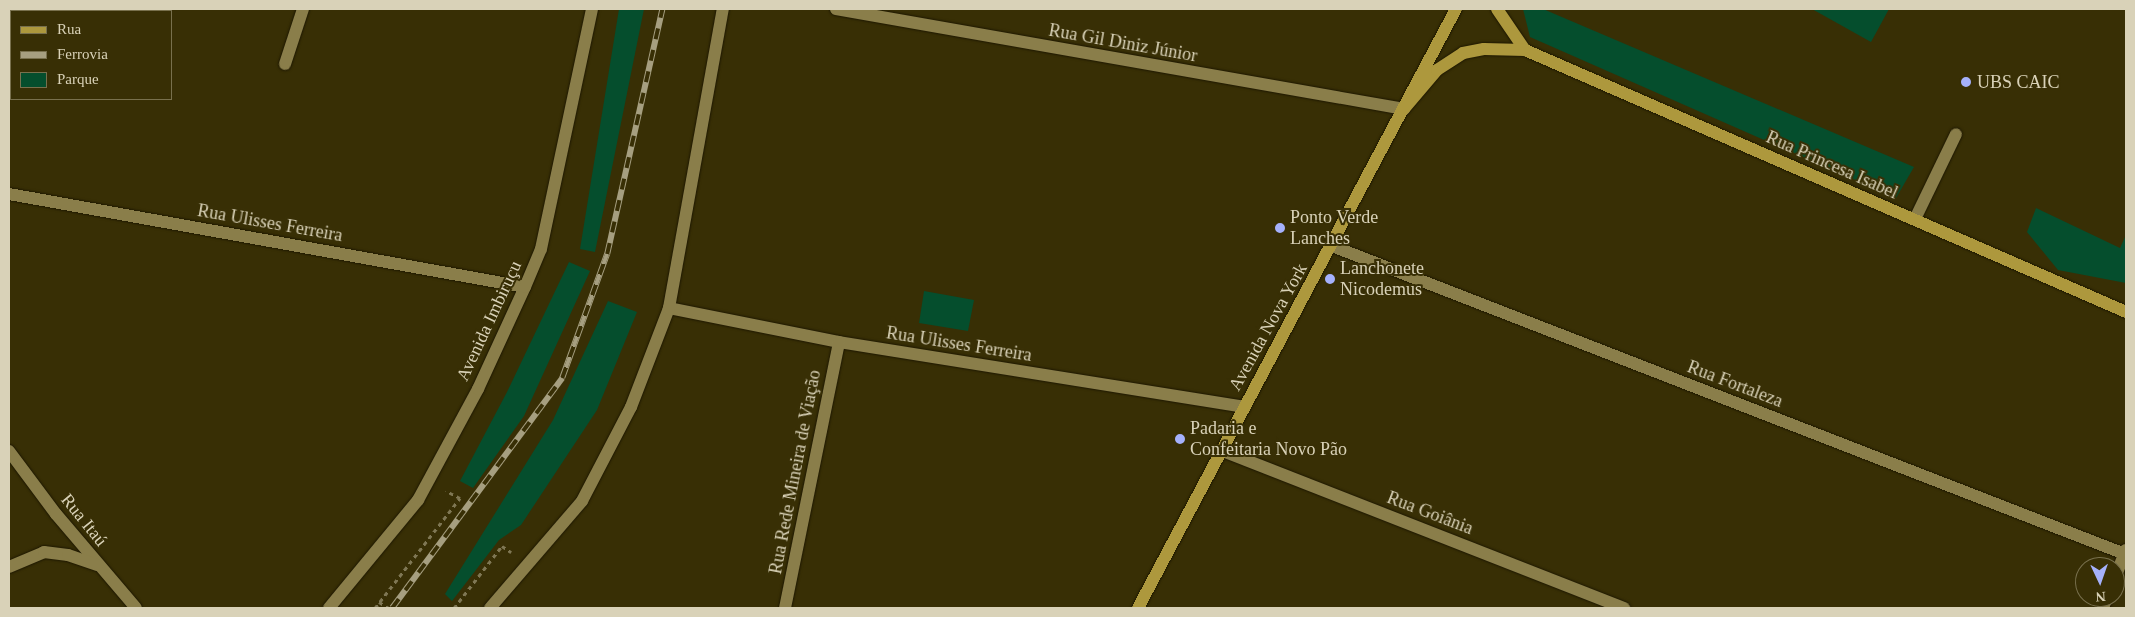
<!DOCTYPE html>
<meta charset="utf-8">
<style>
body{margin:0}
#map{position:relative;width:2135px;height:617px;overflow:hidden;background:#382f05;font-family:"Times New Roman",serif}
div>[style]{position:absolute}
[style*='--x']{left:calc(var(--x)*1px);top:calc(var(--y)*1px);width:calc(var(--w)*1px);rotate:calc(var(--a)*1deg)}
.green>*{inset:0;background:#054e2d}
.path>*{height:3px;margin-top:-1.5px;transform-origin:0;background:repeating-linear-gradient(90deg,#7f7754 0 4px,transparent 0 8px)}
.roads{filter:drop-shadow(0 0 1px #1d1700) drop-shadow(0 0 1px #1d1700)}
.service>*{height:12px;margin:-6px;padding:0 6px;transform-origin:6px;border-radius:6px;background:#8a7e4a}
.minor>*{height:12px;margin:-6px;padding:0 6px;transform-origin:6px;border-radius:6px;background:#8a7e4a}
.tertiary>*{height:12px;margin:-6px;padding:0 6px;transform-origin:6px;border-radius:6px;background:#8a7e4a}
.primary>*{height:12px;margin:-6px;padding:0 6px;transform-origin:6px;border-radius:6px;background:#ad983d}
.rail>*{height:5.5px;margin-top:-2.75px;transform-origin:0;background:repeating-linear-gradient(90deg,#382f05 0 11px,#a69f80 0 22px);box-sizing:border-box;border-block:1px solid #a69f80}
.dots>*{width:14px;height:14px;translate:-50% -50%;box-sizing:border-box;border:2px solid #382f05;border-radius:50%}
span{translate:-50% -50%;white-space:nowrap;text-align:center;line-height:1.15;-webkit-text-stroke:4px #382f05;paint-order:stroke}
.street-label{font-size:18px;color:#d9d2b8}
.poi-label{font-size:18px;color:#d9d2b8}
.left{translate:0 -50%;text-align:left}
.frame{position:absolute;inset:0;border:10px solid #d9d2b8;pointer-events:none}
.legend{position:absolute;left:10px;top:10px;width:162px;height:90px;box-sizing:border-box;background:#382f05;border:1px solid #78704d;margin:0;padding:6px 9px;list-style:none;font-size:15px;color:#d9d2b8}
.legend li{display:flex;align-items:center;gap:10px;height:25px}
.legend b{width:25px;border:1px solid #78704d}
.north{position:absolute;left:2075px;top:557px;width:50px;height:50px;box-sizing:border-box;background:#382f05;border:1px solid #78704d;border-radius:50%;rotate:177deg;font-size:14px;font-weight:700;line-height:20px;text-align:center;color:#d9d2b8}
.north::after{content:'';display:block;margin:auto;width:18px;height:22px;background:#a5b1fc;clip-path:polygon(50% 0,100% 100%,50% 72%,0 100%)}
</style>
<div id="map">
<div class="green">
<i style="clip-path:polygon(619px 9px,644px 9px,595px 252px,580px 249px)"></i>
<i style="clip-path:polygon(1523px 9px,1543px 9px,1914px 167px,1896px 198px,1530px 37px)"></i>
<i style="clip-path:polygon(1812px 9px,1889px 9px,1871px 42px)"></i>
<i style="clip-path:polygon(2036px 208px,2120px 248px,2126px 235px,2126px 283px,2058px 270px,2027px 232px)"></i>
<i style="clip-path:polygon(569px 262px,590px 271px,524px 416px,473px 488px,460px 481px,507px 392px)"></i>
<i style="clip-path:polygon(924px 291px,974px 300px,968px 331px,919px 323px)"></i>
<i style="clip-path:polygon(608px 301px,637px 312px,597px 410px,521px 525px,499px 540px,452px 601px,445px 594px,553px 420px)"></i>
</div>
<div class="path">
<i style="--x:379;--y:602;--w:12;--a:31"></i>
<i style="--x:375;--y:608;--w:139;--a:-52.3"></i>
<i style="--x:460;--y:498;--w:16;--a:-153"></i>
<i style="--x:454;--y:608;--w:78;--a:-52.3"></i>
<i style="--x:502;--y:546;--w:11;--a:34"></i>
</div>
<div class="roads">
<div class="service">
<i style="--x:1915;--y:219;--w:94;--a:-64.2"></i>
</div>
<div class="minor">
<i style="--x:836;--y:9;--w:577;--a:9.98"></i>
<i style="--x:285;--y:64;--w:58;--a:-71.9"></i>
<i style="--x:9;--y:194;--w:524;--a:10.22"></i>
<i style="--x:1332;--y:246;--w:851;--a:21.23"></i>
<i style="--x:669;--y:308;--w:173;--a:11.3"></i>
<i style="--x:839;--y:342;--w:410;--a:9.1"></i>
<i style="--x:9;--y:451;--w:79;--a:53.3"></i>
<i style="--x:56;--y:514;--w:123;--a:49.6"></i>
<i style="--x:1223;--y:451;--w:431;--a:21.4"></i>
<i style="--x:9;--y:567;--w:38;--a:-23"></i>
<i style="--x:44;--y:552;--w:24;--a:7"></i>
<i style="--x:68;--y:555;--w:31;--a:19"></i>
<i style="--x:329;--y:608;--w:140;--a:-50.5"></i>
<i style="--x:418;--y:500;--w:126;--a:-61.6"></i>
<i style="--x:478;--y:389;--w:112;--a:-65.3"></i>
<i style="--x:525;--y:287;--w:41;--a:-67.2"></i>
<i style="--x:541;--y:249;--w:245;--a:-78"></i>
<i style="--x:490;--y:608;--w:141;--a:-49.3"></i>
<i style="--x:582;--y:501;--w:106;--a:-62.5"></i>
<i style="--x:631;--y:407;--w:106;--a:-69"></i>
<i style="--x:669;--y:308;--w:304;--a:-79.8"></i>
<i style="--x:785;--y:608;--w:271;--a:-78.5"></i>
</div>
<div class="tertiary">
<i style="--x:2115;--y:578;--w:30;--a:-69"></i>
<i style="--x:2103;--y:608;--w:12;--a:-70"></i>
</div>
<div class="primary">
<i style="--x:1497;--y:9;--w:50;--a:55.7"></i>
<i style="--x:1404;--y:109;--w:51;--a:-49.8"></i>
<i style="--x:1437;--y:70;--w:31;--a:-33"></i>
<i style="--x:1463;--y:53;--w:21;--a:-11"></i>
<i style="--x:1484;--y:49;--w:41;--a:1.4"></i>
<i style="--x:1525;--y:50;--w:656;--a:23.55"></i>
<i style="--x:1138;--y:608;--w:678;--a:-62.04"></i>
</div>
</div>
<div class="rail">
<i style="--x:392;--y:608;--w:286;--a:-53.5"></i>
<i style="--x:562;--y:378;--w:132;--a:-70.1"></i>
<i style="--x:607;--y:254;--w:251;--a:-77.3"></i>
</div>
<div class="dots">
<i style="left:1966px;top:82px;background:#a5b1fc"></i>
<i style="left:1280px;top:228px;background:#a5b1fc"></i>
<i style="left:1330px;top:279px;background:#a5b1fc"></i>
<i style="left:1180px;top:439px;background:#a5b1fc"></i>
</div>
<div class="street-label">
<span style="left:1123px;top:43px;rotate:10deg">Rua Gil Diniz Júnior</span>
<span style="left:1832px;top:165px;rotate:24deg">Rua Princesa Isabel</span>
<span style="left:270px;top:223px;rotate:10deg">Rua Ulisses Ferreira</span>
<span style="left:489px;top:321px;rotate:-65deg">Avenida Imbiruçu</span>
<span style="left:1268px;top:327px;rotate:-61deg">Avenida Nova York</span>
<span style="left:959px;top:344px;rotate:9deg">Rua Ulisses Ferreira</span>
<span style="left:1735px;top:384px;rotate:21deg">Rua Fortaleza</span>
<span style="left:795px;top:472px;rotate:-79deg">Rua Rede Mineira de Viação</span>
<span style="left:1430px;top:513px;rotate:21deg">Rua Goiânia</span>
<span style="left:84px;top:520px;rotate:51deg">Rua Itaú</span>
</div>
<div class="poi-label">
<span class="left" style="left:1977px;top:82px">UBS CAIC</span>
<span class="left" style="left:1290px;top:228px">Ponto Verde<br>Lanches</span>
<span class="left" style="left:1340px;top:279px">Lanchonete<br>Nicodemus</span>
<span class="left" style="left:1190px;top:439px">Padaria e<br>Confeitaria Novo Pão</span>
</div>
<div class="frame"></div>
<ul class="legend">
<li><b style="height:6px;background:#ad983d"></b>Rua</li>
<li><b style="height:6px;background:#a69f80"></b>Ferrovia</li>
<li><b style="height:14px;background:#054e2d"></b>Parque</li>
</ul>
<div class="north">N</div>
</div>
